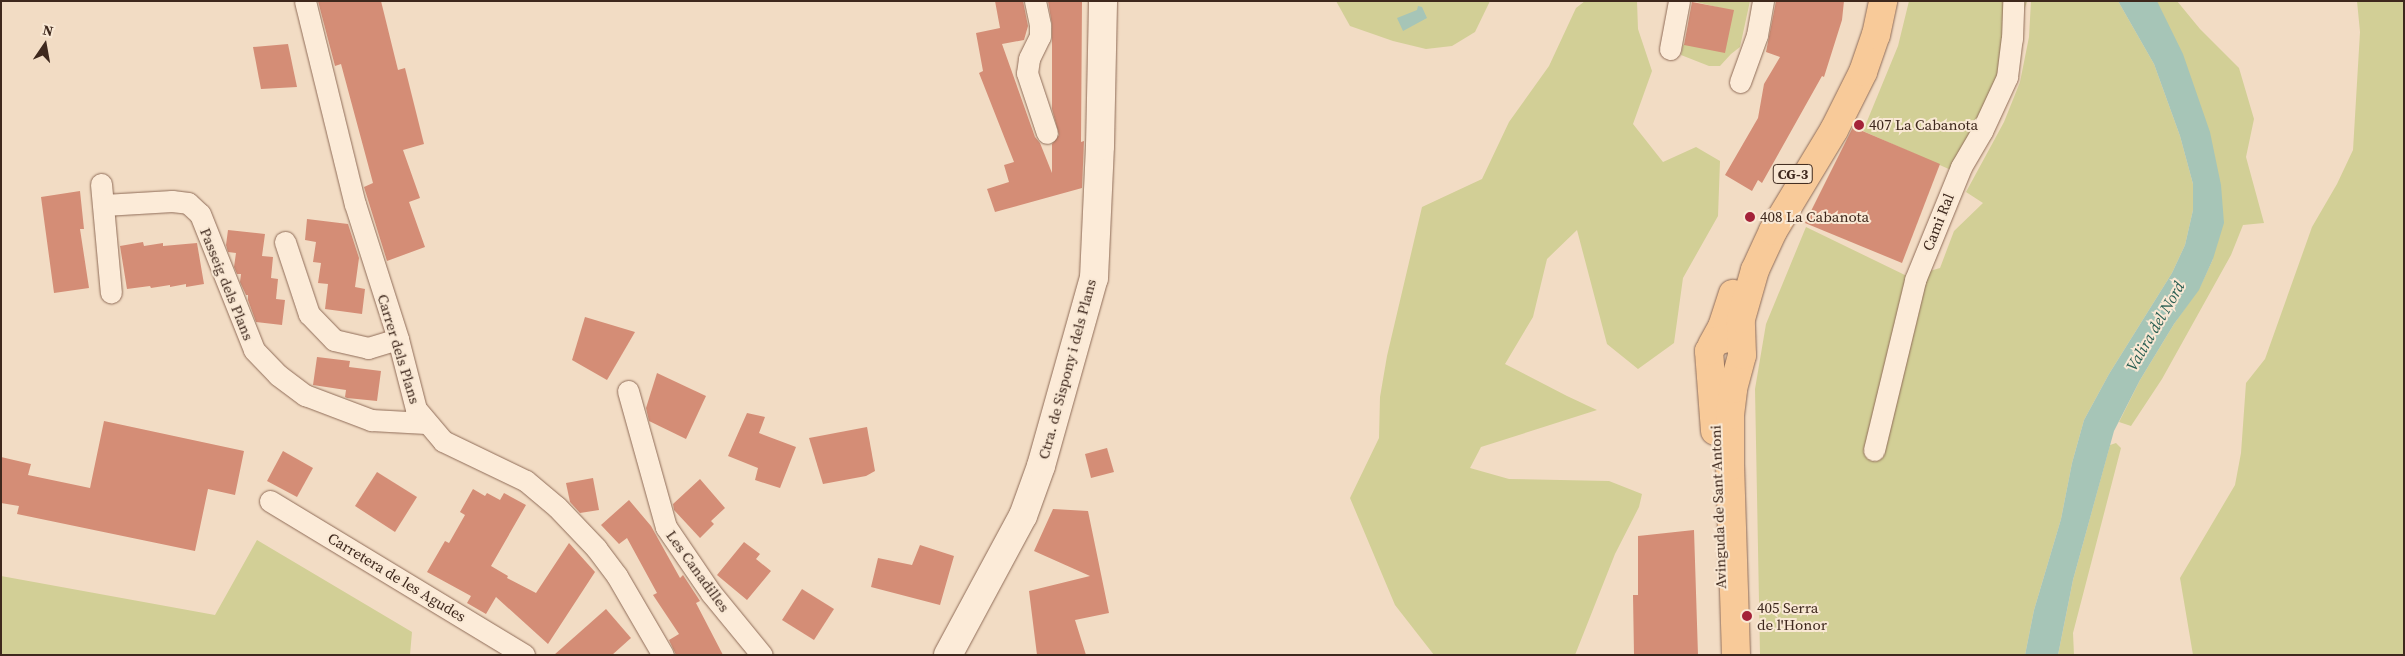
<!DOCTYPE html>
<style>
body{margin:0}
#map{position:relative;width:2405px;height:656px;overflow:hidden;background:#f2dcc4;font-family:"Source Serif 4",serif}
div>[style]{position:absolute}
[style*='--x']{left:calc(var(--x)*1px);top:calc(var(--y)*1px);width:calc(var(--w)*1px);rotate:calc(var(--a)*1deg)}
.green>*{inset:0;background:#d2cf96}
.water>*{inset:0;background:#a6c5b7}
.building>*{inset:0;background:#d48d76}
.roads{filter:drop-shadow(0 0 1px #8f6c58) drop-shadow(0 0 1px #8f6c58)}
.minor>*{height:21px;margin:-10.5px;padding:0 10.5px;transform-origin:10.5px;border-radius:10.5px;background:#fcebd8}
.secondary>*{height:28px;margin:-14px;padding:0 14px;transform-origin:14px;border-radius:14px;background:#fcebd8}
.primary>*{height:28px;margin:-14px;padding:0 14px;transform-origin:14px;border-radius:14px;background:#f8ca99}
.dots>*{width:14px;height:14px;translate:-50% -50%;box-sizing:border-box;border:2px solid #f9e8d4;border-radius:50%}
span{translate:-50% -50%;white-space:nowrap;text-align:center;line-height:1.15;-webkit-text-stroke:4px #f9e8d4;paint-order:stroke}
.shield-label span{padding:1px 4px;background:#f9e8d4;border:1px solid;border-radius:4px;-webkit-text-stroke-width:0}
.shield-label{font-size:14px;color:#3e281d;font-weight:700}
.poi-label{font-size:15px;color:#3e281d}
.left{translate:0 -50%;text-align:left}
.street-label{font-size:15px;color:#3e281d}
.water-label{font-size:16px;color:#2b5f53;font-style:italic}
.frame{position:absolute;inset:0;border:2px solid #3e281d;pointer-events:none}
.north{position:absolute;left:20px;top:20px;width:50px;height:50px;-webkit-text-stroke:4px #f9e8d4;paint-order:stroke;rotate:12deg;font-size:14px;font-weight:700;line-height:20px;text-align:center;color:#3e281d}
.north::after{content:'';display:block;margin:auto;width:18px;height:22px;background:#3e281d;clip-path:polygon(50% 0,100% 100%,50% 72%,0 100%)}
</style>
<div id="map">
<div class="green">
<i style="clip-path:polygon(1336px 1px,1490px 1px,1475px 32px,1452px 46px,1426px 49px,1393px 41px,1350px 26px)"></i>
<i style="clip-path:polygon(1585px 1px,1637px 1px,1638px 29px,1652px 71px,1633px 124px,1663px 162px,1696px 147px,1720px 161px,1718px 216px,1683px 278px,1674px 343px,1638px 369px,1607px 344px,1577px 230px,1547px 259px,1533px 317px,1505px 364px,1567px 396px,1597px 410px,1481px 447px,1470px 468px,1509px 479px,1609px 481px,1642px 494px,1639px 507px,1615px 554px,1575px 655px,1434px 655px,1395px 605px,1350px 498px,1379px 438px,1380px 397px,1387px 356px,1422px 207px,1482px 179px,1509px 122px,1549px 66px,1576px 8px)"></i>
<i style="clip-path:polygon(1692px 1px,1750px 1px,1740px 47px,1731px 54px,1720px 66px,1709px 66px,1681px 55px,1683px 45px,1733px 11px)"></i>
<i style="clip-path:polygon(1909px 1px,2118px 1px,2154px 64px,2180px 136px,2193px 184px,2193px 210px,2185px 245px,2172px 273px,2109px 374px,2084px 420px,2072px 463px,2061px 519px,2034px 610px,2025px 655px,1760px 655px,1755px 389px,1766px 324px,1806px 227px,1909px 277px,1940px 268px,1954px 231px,1983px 203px,1966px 192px,2004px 122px,2020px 82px,2029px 37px,2031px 1px,2027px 2px,1999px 76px,1951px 170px,1863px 131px,1898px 46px)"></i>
<i style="clip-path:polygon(2156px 1px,2177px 1px,2200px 29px,2239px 68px,2254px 119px,2246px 157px,2264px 223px,2243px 225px,2231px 255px,2162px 379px,2131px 426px,2119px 422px,2140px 380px,2174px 324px,2200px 287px,2213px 259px)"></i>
<i style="clip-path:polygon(2357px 1px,2404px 1px,2404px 655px,2193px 655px,2180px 578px,2235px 485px,2241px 453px,2246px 383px,2265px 359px,2312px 227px,2337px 184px,2353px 150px,2360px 32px)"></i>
<i style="clip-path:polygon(2116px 443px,2121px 448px,2073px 633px,2074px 655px,2058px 655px,2073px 580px,2110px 445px)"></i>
<i style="clip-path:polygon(257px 540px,412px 632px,410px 655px,1px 655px,1px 576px,215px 615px)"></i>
</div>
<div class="water">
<i style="clip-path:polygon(2118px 1px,2157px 1px,2183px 54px,2210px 132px,2221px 185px,2224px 223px,2213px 259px,2199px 290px,2174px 324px,2140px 380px,2114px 431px,2073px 580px,2058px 655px,2025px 655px,2034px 610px,2061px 519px,2072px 463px,2084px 420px,2109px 374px,2172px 273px,2185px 245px,2193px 210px,2193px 184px,2180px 136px,2154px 64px)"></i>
<i style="clip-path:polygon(1418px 6px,1422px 7px,1427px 18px,1403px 31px,1397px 18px,1417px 10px)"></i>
</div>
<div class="building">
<i style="clip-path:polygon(318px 1px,381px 1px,398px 70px,405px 68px,424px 144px,403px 150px,420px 198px,409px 202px,425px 247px,387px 261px,364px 187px,373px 183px,341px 64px,335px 66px)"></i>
<i style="clip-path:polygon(995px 1px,1023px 1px,1028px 26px,1024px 40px,1002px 44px,1035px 137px,1040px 143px,1052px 173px,1052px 144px,1059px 135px,1052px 109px,1052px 25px,1048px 1px,1082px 1px,1081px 142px,1084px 141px,1082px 188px,995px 212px,987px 189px,1009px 182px,1004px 165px,1014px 162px,979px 73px,983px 71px,976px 33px,1000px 28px)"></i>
<i style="clip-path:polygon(1776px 1px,1844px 1px,1842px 20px,1824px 77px,1822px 76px,1762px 183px,1758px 180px,1752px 191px,1725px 175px,1758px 118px,1764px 84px,1780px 57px,1766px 52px)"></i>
<i style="clip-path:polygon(1692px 2px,1734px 10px,1725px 53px,1684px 45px)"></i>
<i style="clip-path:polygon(288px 44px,297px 87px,261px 89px,253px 47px)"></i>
<i style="clip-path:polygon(1853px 127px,1940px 164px,1902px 263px,1805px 223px)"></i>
<i style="clip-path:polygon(80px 191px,84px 229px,80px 229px,89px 288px,54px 293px,41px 197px)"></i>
<i style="clip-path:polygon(307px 219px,348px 224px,359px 258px,355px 287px,365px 289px,362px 314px,325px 309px,328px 284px,318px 283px,321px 263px,313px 262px,316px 242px,305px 240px)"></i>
<i style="clip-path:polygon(228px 230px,265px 234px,262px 256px,273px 257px,271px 278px,278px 279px,276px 299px,285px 300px,282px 325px,256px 322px,248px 300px,248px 295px,246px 295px,240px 282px,241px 274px,237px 274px,234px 267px,236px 253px,228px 252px,226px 245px)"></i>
<i style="clip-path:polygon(143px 242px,144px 246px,163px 243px,163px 246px,197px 243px,204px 284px,186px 287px,186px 284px,170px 287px,170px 285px,151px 288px,150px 286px,127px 289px,120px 246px)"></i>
<i style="clip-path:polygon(585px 317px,635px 332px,607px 380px,572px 360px)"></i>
<i style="clip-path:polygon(317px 357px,350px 361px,349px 367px,381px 371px,377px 401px,347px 398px,345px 397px,346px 390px,313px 385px)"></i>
<i style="clip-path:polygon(657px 373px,706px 396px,686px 439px,649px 421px,646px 408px)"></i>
<i style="clip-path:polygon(747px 413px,765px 417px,759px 433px,796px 447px,780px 488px,755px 480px,758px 468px,728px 456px)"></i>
<i style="clip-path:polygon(104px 421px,244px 451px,235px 495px,208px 489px,195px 551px,17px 514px,19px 506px,1px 503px,1px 457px,31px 464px,28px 475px,90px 488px)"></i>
<i style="clip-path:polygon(867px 427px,875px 471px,866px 476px,823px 484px,809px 438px)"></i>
<i style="clip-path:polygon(1107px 448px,1114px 472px,1091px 478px,1085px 454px)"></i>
<i style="clip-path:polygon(283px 451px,313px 468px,297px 497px,267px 481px)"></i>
<i style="clip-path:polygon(377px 472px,417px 497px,395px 532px,355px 506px)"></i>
<i style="clip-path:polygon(593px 478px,599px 510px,580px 513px,570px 502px,566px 483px)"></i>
<i style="clip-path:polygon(700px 479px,725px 508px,711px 521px,714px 524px,700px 538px,674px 510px,673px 504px)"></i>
<i style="clip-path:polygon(473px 489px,485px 496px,487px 493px,500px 500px,504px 493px,526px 505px,491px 566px,508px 576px,507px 578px,536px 593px,569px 543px,595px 572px,548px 644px,496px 597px,486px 614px,467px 603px,471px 596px,427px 572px,445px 541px,449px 543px,465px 515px,460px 512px)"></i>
<i style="clip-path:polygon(629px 500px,651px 526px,680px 578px,683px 575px,700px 601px,696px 603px,723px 655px,676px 655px,669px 640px,679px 634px,653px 595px,657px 593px,627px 538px,619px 544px,601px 525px)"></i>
<i style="clip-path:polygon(1053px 509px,1088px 511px,1109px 613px,1075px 620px,1086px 655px,1037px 655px,1029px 591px,1090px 576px,1034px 551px)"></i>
<i style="clip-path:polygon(1694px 530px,1698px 655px,1634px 655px,1633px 595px,1638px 595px,1638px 536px)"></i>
<i style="clip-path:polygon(744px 542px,760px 554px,756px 559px,771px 571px,747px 600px,717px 575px)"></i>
<i style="clip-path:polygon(920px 545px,954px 556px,940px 605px,871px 587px,878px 558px,912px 565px)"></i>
<i style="clip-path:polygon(802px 589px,834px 609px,814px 640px,782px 620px)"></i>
<i style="clip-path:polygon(606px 609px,631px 638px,612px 655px,554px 655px)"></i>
</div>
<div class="roads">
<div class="minor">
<i style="--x:305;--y:1;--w:209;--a:76.2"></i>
<i style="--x:355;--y:204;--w:142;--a:72.3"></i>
<i style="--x:398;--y:339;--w:72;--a:75.6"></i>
<i style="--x:416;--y:409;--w:42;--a:49.8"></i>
<i style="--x:443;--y:441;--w:92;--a:25.7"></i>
<i style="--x:526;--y:481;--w:40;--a:40"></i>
<i style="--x:557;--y:507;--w:57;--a:46.4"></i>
<i style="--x:596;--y:548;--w:35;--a:53"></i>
<i style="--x:617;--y:576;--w:91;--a:59.8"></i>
<i style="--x:1035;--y:1;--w:25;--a:78"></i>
<i style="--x:1040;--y:25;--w:11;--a:90"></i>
<i style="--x:1040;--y:36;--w:25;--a:116"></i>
<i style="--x:1029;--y:59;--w:14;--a:98"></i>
<i style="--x:1027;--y:73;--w:63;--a:71.6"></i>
<i style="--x:1670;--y:49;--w:49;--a:-79.4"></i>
<i style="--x:1740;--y:82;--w:50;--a:-70.1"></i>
<i style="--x:1757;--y:35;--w:35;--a:-80"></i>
<i style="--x:101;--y:184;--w:109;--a:84.8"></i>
<i style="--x:104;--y:205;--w:68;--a:-3.4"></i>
<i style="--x:172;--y:201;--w:16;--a:7"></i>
<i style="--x:188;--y:203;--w:16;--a:43"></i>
<i style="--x:200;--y:214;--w:146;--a:68.3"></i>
<i style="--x:254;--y:350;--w:35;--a:46"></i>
<i style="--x:278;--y:375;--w:34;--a:37"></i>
<i style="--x:305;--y:395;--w:71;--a:20.7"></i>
<i style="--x:371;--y:420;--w:55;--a:3.1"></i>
<i style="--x:285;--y:242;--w:76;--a:71.6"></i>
<i style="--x:309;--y:314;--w:36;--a:46"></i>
<i style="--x:334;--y:340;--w:35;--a:13"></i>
<i style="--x:368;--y:348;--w:31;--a:-17"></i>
<i style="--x:628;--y:391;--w:141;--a:74.4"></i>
<i style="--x:666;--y:527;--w:80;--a:55.7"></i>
<i style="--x:711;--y:593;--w:80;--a:50.6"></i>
<i style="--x:1874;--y:450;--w:175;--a:-76.4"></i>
<i style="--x:1915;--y:280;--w:122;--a:-67.8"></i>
<i style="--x:1961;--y:167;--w:42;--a:-59.7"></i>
<i style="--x:1982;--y:131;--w:60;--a:-65.2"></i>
<i style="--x:2007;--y:77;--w:38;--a:-83"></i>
<i style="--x:2012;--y:39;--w:38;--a:-88"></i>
<i style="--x:270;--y:501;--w:297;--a:31.2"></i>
</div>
<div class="secondary">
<i style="--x:948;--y:655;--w:158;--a:-61.7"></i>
<i style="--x:1023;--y:516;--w:53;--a:-70.2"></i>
<i style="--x:1041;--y:466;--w:195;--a:-74.3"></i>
<i style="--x:1094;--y:278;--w:132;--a:-87.4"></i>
<i style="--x:1100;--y:146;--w:145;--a:-88.8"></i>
</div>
<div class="primary">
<i style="--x:1712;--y:345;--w:21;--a:-61"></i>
<i style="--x:1722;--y:327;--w:35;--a:-72"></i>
<i style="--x:1715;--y:431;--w:80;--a:-94.3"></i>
<i style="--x:1709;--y:351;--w:12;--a:-55"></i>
<i style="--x:1716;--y:341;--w:11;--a:-15"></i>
<i style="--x:1736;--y:655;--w:189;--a:-91.8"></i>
<i style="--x:1730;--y:466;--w:51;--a:-90"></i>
<i style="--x:1730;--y:415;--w:26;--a:-83"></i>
<i style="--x:1733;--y:389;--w:35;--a:-75"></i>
<i style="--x:1742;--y:355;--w:36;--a:-92"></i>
<i style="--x:1741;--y:319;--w:51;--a:-74.1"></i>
<i style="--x:1755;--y:270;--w:43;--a:-65.2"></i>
<i style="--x:1773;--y:231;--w:118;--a:-58.9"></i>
<i style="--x:1834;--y:130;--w:65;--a:-63.4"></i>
<i style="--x:1863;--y:72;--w:39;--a:-71"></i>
<i style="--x:1876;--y:35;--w:35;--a:-78"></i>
</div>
</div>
<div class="dots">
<i style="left:1859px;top:125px;background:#a42239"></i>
<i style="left:1750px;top:217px;background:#a42239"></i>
<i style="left:1747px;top:616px;background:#a42239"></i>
</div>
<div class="shield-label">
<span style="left:1793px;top:174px">CG-3</span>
</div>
<div class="poi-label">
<span class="left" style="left:1869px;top:125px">407 La Cabanota</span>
<span class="left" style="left:1760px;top:217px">408 La Cabanota</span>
<span class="left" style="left:1757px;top:616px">405 Serra<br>de l'Honor</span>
</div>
<div class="street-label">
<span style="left:1938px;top:222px;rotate:-68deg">Cami Ral</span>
<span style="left:227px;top:284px;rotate:68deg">Passeig dels Plans</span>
<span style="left:399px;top:349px;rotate:73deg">Carrer dels Plans</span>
<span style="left:1067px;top:369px;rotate:-75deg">Ctra. de Sispony i dels Plans</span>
<span style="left:1718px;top:507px;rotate:-92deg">Avinguda de Sant Antoni</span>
<span style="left:698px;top:571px;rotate:54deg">Les Canadilles</span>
<span style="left:397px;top:577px;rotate:31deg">Carretera de les Agudes</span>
</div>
<div class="water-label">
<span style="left:2155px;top:326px;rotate:-60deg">Valira del Nord</span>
</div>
<div class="frame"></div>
<div class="north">N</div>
</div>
